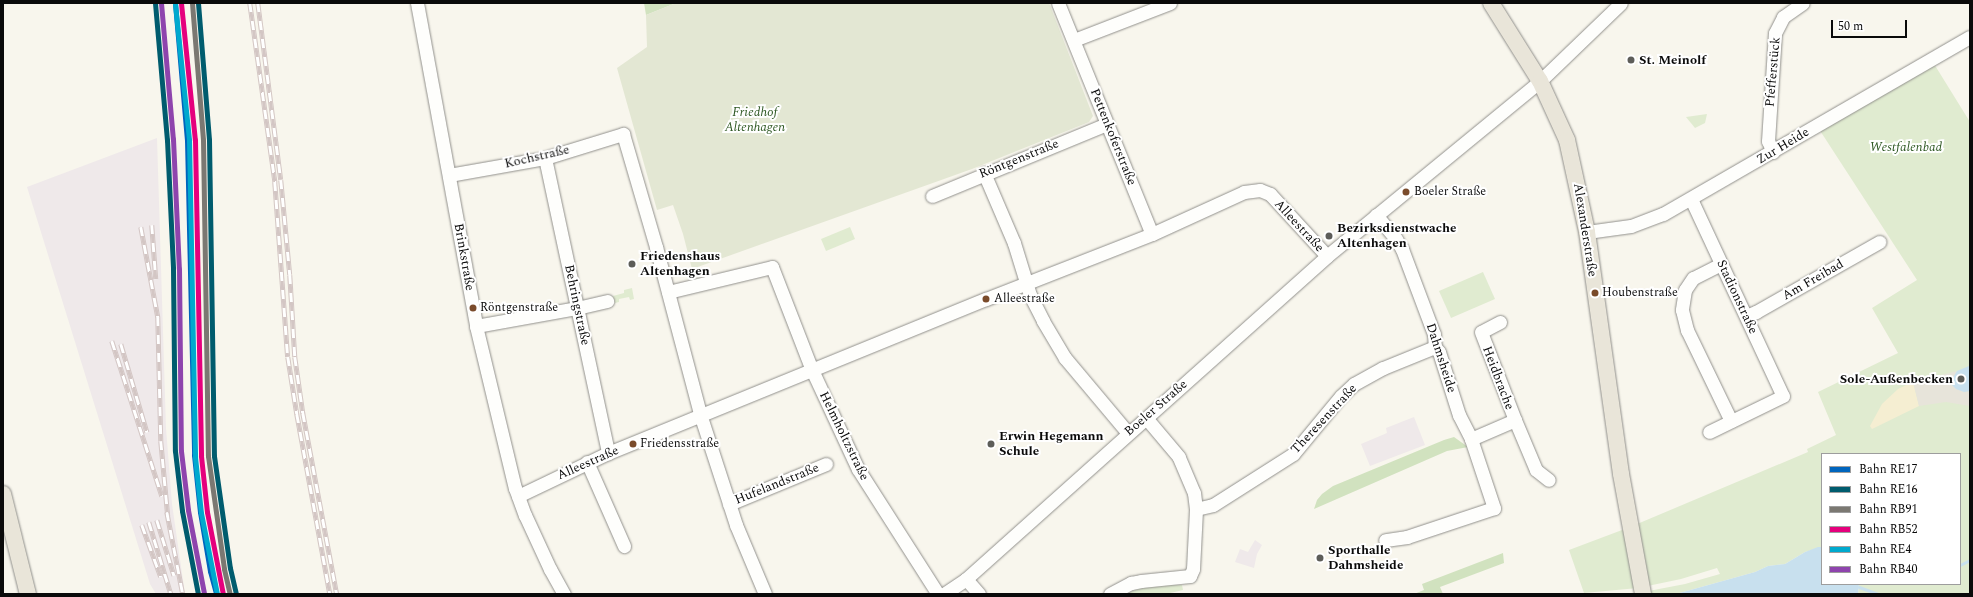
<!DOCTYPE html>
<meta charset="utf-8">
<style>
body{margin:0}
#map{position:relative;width:1973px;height:597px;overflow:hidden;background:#f8f6ed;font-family:Spectral,serif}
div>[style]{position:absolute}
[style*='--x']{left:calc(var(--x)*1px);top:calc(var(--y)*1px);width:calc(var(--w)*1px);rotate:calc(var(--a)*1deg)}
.industrial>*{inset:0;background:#efe9ea}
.green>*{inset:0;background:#e0ebd0}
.forest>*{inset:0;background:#d1e2bf}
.sand>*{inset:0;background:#f5eed2}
.cemetery>*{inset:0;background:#e3e7d3}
.plaza>*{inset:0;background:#e7e4da}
.water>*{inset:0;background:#c8e0ee}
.stream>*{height:3px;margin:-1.5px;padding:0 1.5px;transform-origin:1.5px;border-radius:1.5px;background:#c8e0ee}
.roads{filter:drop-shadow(0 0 1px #91908c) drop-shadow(0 0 1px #91908c)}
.minor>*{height:13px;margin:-6.5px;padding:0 6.5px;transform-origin:6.5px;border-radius:6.5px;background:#fefefc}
.major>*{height:16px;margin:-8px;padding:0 8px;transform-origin:8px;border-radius:8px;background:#e9e5d9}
.rail>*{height:4.5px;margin-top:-2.25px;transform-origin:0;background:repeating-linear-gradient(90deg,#fff 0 9px,#d3c6c4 0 18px);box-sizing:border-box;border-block:1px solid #d3c6c4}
.rail-1>*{height:5px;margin:-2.5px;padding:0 2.5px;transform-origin:2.5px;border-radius:2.5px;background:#0065bd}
.rail-2>*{height:5px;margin:-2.5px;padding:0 2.5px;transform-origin:2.5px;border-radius:2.5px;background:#005c6e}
.rail-3>*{height:5px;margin:-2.5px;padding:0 2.5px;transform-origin:2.5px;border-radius:2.5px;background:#7b7872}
.rail-4>*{height:5px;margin:-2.5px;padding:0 2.5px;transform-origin:2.5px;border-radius:2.5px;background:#e5007d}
.rail-5>*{height:5px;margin:-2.5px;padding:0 2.5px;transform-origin:2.5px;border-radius:2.5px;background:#00a9ce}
.rail-6>*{height:5px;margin:-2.5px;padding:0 2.5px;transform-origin:2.5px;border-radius:2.5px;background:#8e44ad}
.dots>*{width:11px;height:11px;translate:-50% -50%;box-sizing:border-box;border:2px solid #fff;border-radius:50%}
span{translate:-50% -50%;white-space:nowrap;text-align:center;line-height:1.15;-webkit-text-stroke:4px #fff;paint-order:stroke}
.bus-label{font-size:12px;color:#0a0a0a}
.left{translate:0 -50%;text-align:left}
.poi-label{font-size:13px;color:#0a0a0a;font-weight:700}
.right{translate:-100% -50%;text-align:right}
.street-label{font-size:13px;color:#0a0a0a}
.park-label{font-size:13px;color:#2e5823;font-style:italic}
.frame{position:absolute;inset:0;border:4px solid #0a0a0a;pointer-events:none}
.legend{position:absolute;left:1821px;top:453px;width:140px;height:132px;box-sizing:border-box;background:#fff;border:1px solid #9d9d9d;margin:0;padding:5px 7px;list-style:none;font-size:12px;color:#0a0a0a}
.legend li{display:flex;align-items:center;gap:8px;height:20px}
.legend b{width:20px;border:1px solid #9d9d9d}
.scale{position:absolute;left:1831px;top:20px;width:76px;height:18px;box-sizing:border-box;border:2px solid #0a0a0a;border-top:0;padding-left:5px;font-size:12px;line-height:14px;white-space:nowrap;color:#0a0a0a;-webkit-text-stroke:3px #fff;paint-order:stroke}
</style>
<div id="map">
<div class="industrial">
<i style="clip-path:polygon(157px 138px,166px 428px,172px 504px,185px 594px,156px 594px,150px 584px,27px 187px)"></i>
<i style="clip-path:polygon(1414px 417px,1425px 445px,1370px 466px,1361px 444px,1387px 433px,1386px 428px)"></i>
<i style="clip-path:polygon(1255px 540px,1262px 545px,1257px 554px,1254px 568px,1235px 562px,1240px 549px,1248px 552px)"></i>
</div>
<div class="green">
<i style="clip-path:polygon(1931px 59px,1970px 122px,1970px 594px,1858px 594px,1859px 584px,1960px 584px,1960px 454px,1822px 454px,1822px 547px,1805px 552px,1785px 564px,1768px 566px,1755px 572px,1676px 594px,1633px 594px,1685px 584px,1720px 574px,1717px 568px,1681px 579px,1638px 588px,1584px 593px,1569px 550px,1630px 527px,1808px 452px,1807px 449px,1836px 435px,1818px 392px,1898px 353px,1872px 308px,1917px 280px,1817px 126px)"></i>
<i style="clip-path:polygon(1707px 114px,1705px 123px,1695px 128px,1686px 117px)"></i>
<i style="clip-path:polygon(850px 227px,855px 239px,826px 251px,821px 239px)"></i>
<i style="clip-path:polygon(1483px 272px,1495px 299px,1451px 318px,1439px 291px)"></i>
<i style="clip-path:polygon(632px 288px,634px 299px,630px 300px,629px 297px,619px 299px,619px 302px,615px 303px,613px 296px,624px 293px,624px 290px)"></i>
<i style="clip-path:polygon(1163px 585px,1182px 585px,1183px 590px,1166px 594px,1125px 594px,1141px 588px)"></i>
</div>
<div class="forest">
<i style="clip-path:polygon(644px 3px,676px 3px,646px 15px)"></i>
<i style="clip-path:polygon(1454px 437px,1468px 447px,1447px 451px,1314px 509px,1317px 500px,1322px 494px,1333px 486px,1444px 440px)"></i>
<i style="clip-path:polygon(1503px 553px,1504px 563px,1440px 587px,1443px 594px,1414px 594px,1424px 590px,1422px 584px)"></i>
</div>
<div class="sand">
<i style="clip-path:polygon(1913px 382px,1919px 406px,1872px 429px,1870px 426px,1882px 404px,1898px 389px)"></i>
</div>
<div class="cemetery">
<i style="clip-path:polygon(676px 3px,1049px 3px,1093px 116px,1089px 122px,972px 169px,692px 269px,683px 234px,673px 205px,657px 210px,617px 68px,647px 47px,646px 15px)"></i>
</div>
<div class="plaza">
<i style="clip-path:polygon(1957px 371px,1952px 385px,1964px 392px,1970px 391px,1970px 406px,1946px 402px,1919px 406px,1913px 382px)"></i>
</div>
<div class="water">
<i style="clip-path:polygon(1969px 366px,1970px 391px,1964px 392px,1956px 389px,1952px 385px,1951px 381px,1957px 371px)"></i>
<i style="clip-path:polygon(1818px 547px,1822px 547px,1822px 584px,1859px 584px,1858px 594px,1676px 594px,1755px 572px,1768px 566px,1785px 564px,1805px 552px)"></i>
</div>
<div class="stream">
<i style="--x:1960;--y:565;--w:11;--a:-27"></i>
<i style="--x:1859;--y:587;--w:20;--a:20"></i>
<i style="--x:1903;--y:594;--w:2;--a:0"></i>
</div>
<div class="roads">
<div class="minor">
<i style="--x:417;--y:3;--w:328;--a:79.6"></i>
<i style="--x:476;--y:326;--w:167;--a:76.5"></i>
<i style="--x:515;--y:488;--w:29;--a:70"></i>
<i style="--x:525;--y:515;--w:60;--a:65.2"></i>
<i style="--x:550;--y:569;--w:29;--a:61"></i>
<i style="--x:1058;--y:3;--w:249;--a:67.9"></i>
<i style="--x:1074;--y:40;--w:103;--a:-21.1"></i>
<i style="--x:1773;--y:152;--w:12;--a:-114"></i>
<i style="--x:1768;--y:141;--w:108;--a:-86.3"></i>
<i style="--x:1775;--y:33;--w:18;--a:-63"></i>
<i style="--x:1783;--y:17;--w:24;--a:-35"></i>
<i style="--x:545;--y:158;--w:302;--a:77.9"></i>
<i style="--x:984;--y:173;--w:76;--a:66.8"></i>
<i style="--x:1014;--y:243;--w:54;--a:72.9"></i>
<i style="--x:1030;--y:295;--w:29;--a:63"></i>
<i style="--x:1043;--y:321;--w:43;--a:59.3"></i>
<i style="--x:1065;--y:358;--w:98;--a:50"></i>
<i style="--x:449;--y:175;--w:97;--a:-10"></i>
<i style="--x:545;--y:158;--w:82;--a:-17.1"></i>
<i style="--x:623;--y:134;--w:118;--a:73.7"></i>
<i style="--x:656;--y:247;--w:176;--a:75.2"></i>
<i style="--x:701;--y:417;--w:114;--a:72"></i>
<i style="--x:736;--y:525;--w:75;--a:67.2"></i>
<i style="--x:932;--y:196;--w:189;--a:-22.4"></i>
<i style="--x:1691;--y:199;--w:217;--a:65"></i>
<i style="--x:1783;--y:396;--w:82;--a:154.1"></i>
<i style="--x:1376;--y:215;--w:31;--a:50"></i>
<i style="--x:1396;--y:239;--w:12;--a:59"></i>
<i style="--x:1402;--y:249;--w:91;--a:69.4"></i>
<i style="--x:1434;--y:334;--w:13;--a:86"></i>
<i style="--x:1435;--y:347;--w:6;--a:51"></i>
<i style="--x:1439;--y:352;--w:66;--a:72.4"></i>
<i style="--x:1459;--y:415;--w:27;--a:63"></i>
<i style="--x:1471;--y:439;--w:73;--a:71.6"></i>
<i style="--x:1494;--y:508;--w:92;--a:161.6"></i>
<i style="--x:1407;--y:537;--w:22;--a:172"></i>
<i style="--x:1587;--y:232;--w:44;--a:-7.8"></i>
<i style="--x:1631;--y:226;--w:34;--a:-21"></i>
<i style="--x:1663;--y:214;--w:354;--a:-30"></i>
<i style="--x:1721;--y:264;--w:31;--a:153"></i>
<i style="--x:1693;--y:278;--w:14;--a:124"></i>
<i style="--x:1685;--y:290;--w:20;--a:99"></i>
<i style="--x:1682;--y:310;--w:21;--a:76"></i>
<i style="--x:1687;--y:330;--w:101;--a:64.2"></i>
<i style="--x:668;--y:292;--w:107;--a:-13.5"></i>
<i style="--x:772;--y:267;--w:110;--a:68.8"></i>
<i style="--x:812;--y:370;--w:109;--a:65.1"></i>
<i style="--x:858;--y:469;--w:148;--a:57.4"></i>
<i style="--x:1746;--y:316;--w:11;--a:-22"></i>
<i style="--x:1756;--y:312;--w:142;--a:-29.6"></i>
<i style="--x:1500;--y:322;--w:21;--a:152"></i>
<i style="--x:1481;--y:332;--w:94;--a:68.9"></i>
<i style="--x:476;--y:326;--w:103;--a:-10.1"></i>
<i style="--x:577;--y:308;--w:31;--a:-13"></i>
<i style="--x:1471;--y:439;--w:48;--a:-23.4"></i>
<i style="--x:1515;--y:420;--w:54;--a:67.2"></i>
<i style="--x:1536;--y:470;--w:16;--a:38"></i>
<i style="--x:587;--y:462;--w:92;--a:66.2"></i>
<i style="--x:518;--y:496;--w:100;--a:-25.5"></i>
<i style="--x:608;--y:453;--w:408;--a:-22.2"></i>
<i style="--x:986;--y:299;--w:178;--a:-21.4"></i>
<i style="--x:1152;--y:234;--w:101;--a:-24.5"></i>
<i style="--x:1244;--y:192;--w:16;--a:-7"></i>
<i style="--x:1260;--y:190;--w:11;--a:22"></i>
<i style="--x:1270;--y:194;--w:84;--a:47.4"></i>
<i style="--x:729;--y:504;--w:105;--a:-22.4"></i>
<i style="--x:1196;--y:509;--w:17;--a:-13"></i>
<i style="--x:1213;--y:505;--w:95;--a:-32.5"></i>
<i style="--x:1293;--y:454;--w:75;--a:-50.4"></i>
<i style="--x:1341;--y:396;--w:18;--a:-43"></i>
<i style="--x:1354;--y:384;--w:33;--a:-29"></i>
<i style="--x:1383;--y:368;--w:56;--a:-22"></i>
<i style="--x:966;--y:579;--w:20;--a:49"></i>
<i style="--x:944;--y:594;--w:27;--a:-34"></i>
<i style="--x:966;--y:579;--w:484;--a:-41.8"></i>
<i style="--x:1327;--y:256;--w:276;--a:-39.4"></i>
<i style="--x:1540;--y:81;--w:112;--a:-43.9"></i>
<i style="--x:1110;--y:594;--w:24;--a:-28"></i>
<i style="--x:1131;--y:583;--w:10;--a:-11"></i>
<i style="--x:1141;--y:581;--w:49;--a:-5.8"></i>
<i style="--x:1190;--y:576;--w:8;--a:-67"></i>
<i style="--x:1193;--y:569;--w:60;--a:-87.1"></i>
<i style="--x:1196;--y:509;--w:16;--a:-97"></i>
<i style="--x:1194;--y:493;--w:39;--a:-113"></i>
<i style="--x:1179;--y:457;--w:51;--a:-130.2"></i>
</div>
<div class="major">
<i style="--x:1491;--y:3;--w:92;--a:57.9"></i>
<i style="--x:1540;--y:81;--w:65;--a:65.4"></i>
<i style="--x:1567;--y:140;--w:94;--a:77.7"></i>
<i style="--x:1587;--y:232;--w:244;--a:82"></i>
<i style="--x:1621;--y:474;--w:122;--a:79.6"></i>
<i style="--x:3;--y:494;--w:103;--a:76"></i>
</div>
</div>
<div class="rail">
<i style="--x:250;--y:3;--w:181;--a:82"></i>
<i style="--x:275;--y:182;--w:175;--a:85.8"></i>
<i style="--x:288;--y:357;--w:58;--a:81"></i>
<i style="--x:297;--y:414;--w:183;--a:79.6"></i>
<i style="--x:258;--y:3;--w:178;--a:82.6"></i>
<i style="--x:281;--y:180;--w:95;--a:84.6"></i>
<i style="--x:290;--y:275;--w:82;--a:86.5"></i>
<i style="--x:295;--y:357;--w:57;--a:81.9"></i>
<i style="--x:303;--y:413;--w:184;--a:79.4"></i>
<i style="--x:152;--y:225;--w:54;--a:85.8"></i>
<i style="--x:141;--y:227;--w:92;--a:79.3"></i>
<i style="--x:158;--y:317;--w:124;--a:88.6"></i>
<i style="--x:161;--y:441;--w:75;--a:84.7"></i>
<i style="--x:112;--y:341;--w:163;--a:72.1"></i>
<i style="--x:121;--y:344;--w:92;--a:73.5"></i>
<i style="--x:167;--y:512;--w:84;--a:79"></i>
<i style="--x:157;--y:520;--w:58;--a:72.8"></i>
<i style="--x:149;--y:522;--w:75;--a:73"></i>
<i style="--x:142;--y:525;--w:55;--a:69.9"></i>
</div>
<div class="rail-1">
<i style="--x:175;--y:3;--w:138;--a:85"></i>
<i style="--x:187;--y:140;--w:315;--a:88.7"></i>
<i style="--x:194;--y:455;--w:57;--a:84"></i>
<i style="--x:200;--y:512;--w:60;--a:80.4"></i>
<i style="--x:210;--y:571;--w:24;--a:75"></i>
</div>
<div class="rail-2">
<i style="--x:155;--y:3;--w:138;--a:85"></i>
<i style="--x:167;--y:140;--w:129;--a:87.3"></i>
<i style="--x:173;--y:269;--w:182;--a:89.4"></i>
<i style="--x:175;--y:451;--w:60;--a:83.3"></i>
<i style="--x:182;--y:511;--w:85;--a:79.1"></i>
<i style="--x:198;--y:3;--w:137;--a:85.4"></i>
<i style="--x:209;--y:140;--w:316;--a:89.1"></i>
<i style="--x:214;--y:456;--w:113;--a:81.9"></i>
<i style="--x:230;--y:568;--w:27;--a:77"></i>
</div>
<div class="rail-3">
<i style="--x:192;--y:3;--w:137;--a:85.4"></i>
<i style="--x:203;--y:140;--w:316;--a:89.1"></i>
<i style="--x:208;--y:456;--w:114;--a:81.9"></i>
<i style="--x:224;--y:569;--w:26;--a:77"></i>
</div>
<div class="rail-4">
<i style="--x:181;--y:3;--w:138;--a:84.2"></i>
<i style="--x:195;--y:140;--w:316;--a:88.9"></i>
<i style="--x:201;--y:456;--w:56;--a:83.9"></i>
<i style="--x:207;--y:512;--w:84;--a:79"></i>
</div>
<div class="rail-5">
<i style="--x:175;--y:4;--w:137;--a:84.1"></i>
<i style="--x:189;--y:140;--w:317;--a:88.9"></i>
<i style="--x:195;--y:457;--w:56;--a:83.9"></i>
<i style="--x:201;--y:513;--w:83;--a:78.8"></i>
</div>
<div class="rail-6">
<i style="--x:161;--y:3;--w:137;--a:85"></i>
<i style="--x:173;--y:139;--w:130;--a:87.4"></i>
<i style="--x:179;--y:269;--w:182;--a:89.4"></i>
<i style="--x:181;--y:451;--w:59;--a:83.2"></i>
<i style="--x:188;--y:510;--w:85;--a:79.1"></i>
</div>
<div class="dots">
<i style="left:1631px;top:60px;background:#5d5d59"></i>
<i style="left:1406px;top:192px;background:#7a4b2a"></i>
<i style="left:1329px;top:236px;background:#5d5d59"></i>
<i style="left:632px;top:264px;background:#5d5d59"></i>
<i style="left:1595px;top:293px;background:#7a4b2a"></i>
<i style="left:986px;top:299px;background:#7a4b2a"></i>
<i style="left:473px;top:308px;background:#7a4b2a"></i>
<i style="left:1961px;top:379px;background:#5d5d59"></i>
<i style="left:633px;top:444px;background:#7a4b2a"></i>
<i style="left:991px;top:444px;background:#5d5d59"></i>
<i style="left:1320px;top:558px;background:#5d5d59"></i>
</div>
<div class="bus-label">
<span class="left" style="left:1414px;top:192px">Boeler Straße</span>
<span class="left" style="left:1602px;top:293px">Houbenstraße</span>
<span class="left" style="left:994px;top:299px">Alleestraße</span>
<span class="left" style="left:480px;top:308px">Röntgenstraße</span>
<span class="left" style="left:640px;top:444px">Friedensstraße</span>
</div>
<div class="poi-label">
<span class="left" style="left:1639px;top:60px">St. Meinolf</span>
<span class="left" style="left:1337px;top:236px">Bezirksdienstwache<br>Altenhagen</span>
<span class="left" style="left:640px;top:264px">Friedenshaus<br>Altenhagen</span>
<span class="right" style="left:1953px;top:379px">Sole-Außenbecken</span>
<span class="left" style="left:999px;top:444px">Erwin Hegemann<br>Schule</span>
<span class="left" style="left:1328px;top:558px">Sporthalle<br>Dahmsheide</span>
</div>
<div class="street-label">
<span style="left:1773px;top:72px;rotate:-85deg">Pfefferstück</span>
<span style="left:1113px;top:137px;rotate:68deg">Pettenkoferstraße</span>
<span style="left:1783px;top:146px;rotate:-31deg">Zur Heide</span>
<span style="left:537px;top:157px;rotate:-13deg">Kochstraße</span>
<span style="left:1019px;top:159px;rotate:-22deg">Röntgenstraße</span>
<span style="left:1299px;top:226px;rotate:47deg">Alleestraße</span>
<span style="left:1585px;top:230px;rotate:81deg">Alexanderstraße</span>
<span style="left:464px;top:257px;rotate:80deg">Brinkstraße</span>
<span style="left:1813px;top:280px;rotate:-30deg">Am Freibad</span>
<span style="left:1737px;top:297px;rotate:65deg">Stadionstraße</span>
<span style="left:577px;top:305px;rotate:78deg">Behringstraße</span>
<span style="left:1441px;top:358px;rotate:72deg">Dahmsheide</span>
<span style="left:1498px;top:378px;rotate:69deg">Heidbrache</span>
<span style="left:1156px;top:408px;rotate:-41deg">Boeler Straße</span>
<span style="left:1324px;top:419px;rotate:-47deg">Theresenstraße</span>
<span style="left:844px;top:436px;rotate:64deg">Helmholtzstraße</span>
<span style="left:588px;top:463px;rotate:-24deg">Alleestraße</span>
<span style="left:777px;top:484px;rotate:-22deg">Hufelandstraße</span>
</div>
<div class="park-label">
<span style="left:755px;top:120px">Friedhof<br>Altenhagen</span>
<span style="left:1906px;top:147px">Westfalenbad</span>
</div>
<div class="frame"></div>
<ul class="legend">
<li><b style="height:5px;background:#0065bd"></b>Bahn RE17</li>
<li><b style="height:5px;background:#005c6e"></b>Bahn RE16</li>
<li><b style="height:5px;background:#7b7872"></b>Bahn RB91</li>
<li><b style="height:5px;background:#e5007d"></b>Bahn RB52</li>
<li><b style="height:5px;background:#00a9ce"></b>Bahn RE4</li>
<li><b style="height:5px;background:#8e44ad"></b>Bahn RB40</li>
</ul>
<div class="scale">50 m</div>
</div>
